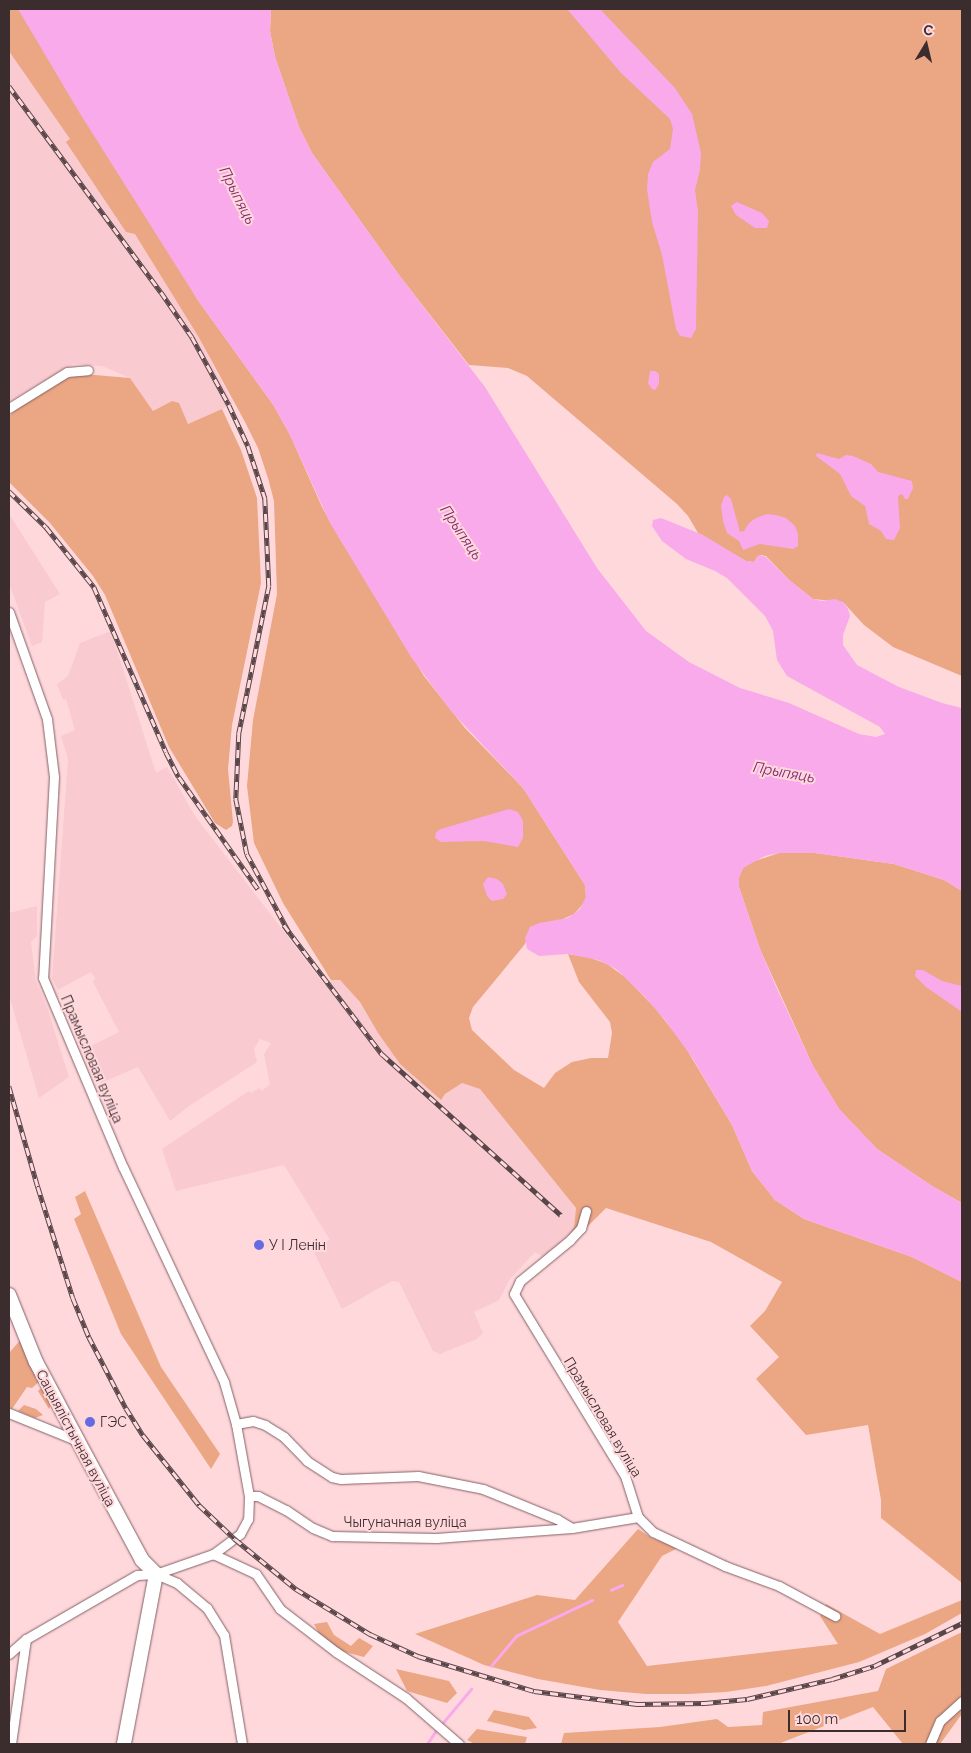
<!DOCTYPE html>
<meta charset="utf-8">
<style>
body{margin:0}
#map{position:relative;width:971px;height:1753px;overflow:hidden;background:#ffd8dc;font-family:Raleway,sans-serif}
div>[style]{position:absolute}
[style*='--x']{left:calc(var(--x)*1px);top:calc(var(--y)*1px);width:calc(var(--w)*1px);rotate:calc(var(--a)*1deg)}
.built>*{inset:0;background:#f9cacf}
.green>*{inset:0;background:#eba684}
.water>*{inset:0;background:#f8aaea}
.stream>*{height:2.5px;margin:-1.25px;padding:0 1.25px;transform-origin:1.25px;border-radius:1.25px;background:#f8aaea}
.roads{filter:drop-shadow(0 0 1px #826165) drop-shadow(0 0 1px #826165)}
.street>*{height:9px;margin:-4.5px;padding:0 4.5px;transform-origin:4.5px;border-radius:4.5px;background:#fff}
.secondary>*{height:14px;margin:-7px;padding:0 7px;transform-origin:7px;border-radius:7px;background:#fff}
.rail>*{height:4.5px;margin-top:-2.25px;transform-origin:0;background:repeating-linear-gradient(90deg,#ffd8dc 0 8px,#594649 0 16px);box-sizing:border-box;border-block:1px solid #594649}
.dots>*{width:14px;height:14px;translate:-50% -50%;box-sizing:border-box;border:2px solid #ffd8dc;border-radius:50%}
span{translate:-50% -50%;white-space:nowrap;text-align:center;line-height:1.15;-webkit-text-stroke:4px #ffd8dc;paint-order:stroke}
.street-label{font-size:14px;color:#3b2c2e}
.poi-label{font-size:14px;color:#3b2c2e}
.left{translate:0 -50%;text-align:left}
.water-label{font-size:15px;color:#812975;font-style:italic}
.frame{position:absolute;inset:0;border:10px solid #3b2c2e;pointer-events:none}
.north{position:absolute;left:901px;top:20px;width:50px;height:50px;-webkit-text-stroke:4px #ffd8dc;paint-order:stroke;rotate:9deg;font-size:14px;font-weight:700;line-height:20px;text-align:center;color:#3b2c2e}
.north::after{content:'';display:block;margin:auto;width:18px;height:22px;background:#3b2c2e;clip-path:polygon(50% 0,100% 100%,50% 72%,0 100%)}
.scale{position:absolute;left:788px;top:1710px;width:118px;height:22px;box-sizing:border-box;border:2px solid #3b2c2e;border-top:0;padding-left:6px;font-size:15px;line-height:18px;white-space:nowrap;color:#3b2c2e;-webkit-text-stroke:4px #ffd8dc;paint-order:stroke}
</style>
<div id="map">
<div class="built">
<i style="clip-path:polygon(9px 48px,70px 139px,67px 142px,126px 231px,135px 233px,198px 336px,233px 404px,188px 424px,172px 401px,153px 411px,130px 378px,102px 366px,73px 364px,9px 401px)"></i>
<i style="clip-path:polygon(9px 514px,60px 594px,45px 602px,42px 642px,32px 646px,9px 583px)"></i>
<i style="clip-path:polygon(111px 631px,156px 773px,167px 767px,195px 816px,324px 984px,331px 980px,340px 980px,360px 1002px,378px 1033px,400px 1064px,441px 1100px,445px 1094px,462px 1083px,480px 1089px,576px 1208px,574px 1227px,568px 1237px,543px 1257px,535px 1252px,510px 1279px,499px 1300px,474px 1312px,483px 1333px,477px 1339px,440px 1354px,433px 1351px,399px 1282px,392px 1281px,342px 1309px,312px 1248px,330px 1240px,284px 1165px,176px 1191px,162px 1149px,249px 1091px,251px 1093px,259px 1088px,262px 1091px,270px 1084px,264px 1054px,271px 1043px,260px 1039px,254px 1049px,257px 1062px,189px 1106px,170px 1121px,138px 1067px,101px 1083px,85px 1049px,119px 1032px,93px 982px,95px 978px,91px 972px,58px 990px,52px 979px,68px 759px,61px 736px,75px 730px,66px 699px,63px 700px,57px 684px,68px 676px,80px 643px)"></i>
<i style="clip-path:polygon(37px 906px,37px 936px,31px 942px,36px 981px,47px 1007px,69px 1077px,39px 1098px,9px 995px,9px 913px)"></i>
</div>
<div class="green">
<i style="clip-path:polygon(9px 9px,59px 9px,197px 299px,274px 406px,291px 437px,322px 507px,340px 539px,424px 676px,465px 728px,523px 788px,585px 885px,586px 897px,584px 903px,574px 914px,561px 920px,530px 927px,525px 944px,473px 1007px,469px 1018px,472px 1030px,514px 1070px,544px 1088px,555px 1073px,572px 1062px,591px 1058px,608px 1058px,612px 1033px,610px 1022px,579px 982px,568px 954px,588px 957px,607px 964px,625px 977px,655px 1008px,684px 1045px,732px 1125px,752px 1171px,775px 1200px,804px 1219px,912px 1257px,962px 1282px,962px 1583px,881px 1518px,881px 1500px,868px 1425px,806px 1435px,756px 1379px,779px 1357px,750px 1326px,765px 1311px,782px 1282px,711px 1242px,606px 1208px,574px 1240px,568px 1237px,574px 1227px,576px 1208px,480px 1089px,462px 1083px,445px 1094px,441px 1100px,400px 1064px,378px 1033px,360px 1002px,340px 980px,331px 980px,283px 903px,254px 843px,247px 786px,253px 720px,277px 594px,274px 501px,268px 478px,258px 448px,245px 422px,198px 336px,135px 234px,126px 232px,66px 142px,70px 139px,9px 51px)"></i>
<i style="clip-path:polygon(271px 9px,962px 9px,962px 676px,893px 647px,864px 625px,843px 602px,813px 599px,789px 580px,766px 556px,761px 555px,758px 556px,754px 562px,746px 561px,698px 533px,688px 516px,677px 504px,527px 376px,508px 368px,469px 365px,399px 275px,312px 153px,299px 127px,275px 57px,270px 31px)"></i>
<i style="clip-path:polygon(83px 374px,130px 378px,153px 411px,172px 401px,179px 403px,188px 424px,222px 409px,241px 450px,257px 498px,261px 583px,232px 725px,228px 769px,233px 822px,232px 826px,226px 830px,215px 823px,169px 747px,105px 595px,93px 576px,50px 523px,9px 482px,10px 415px,36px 394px,65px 379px)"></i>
<i style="clip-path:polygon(779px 853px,815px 853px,894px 864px,944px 880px,962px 891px,962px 1203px,932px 1186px,877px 1149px,839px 1109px,813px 1066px,760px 949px,739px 887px,739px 877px,743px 868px,752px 862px)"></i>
<i style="clip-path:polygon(85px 1191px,161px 1367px,220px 1454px,211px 1469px,121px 1334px,74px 1219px,81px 1214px,75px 1197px)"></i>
<i style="clip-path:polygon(23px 1337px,41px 1380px,32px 1388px,27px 1387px,12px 1409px,9px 1407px,9px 1353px)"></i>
<i style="clip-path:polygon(44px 1385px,51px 1404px,49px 1409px,38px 1391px)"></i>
<i style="clip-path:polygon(24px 1405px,36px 1409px,43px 1415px,35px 1418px,18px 1411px)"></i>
<i style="clip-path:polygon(638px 1529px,652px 1538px,678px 1548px,662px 1556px,618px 1622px,647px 1666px,838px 1644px,820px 1616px,826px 1604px,880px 1634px,962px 1600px,962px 1613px,925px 1634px,859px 1662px,766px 1686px,726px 1692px,688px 1694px,646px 1694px,600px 1690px,538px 1679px,484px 1665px,415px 1634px,537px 1595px,575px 1600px)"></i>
<i style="clip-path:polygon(327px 1622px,334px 1635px,351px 1646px,359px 1638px,373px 1646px,364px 1657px,326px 1647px,314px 1624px)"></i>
<i style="clip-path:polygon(962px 1632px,962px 1714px,940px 1744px,903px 1744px,873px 1707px,778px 1744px,561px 1744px,564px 1733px,660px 1727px,717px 1719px,728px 1727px,762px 1725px,763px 1712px,878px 1691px,886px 1669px)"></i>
<i style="clip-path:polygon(396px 1669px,449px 1681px,457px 1693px,447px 1703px,407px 1691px)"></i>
<i style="clip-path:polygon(494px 1710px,529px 1717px,537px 1728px,524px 1730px,487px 1721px)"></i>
<i style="clip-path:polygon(477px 1729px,527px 1737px,525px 1744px,475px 1744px,467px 1740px)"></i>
</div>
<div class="water">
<i style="clip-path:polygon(18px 9px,271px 9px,270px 31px,275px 57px,299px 127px,312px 153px,399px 275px,485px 387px,597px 568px,646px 631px,689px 662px,740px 688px,789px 703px,859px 734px,876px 737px,885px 734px,880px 727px,787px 676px,777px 660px,773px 631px,765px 616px,727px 578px,715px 571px,686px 559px,662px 541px,652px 526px,653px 520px,661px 518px,703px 535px,746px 561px,754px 562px,759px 555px,766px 557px,789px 580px,813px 599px,822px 601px,835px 599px,843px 602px,848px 609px,850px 616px,843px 635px,843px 645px,857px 665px,899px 687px,942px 703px,962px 708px,962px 891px,944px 880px,894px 864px,815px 853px,779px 853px,765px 856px,743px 868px,739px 877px,739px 887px,760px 949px,777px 989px,813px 1066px,839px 1109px,877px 1149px,932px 1186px,962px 1203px,962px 1282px,912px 1257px,804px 1219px,775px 1200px,752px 1171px,732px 1125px,693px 1059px,665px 1020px,645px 997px,616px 969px,598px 960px,568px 954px,539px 956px,527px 949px,525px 938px,530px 927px,539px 923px,568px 918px,580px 909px,586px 897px,585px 885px,523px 788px,451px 711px,411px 657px,330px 523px,291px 437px,274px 406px,197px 299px,79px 112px)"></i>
<i style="clip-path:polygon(567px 9px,600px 9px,675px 88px,692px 114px,701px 153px,700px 170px,695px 190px,698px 211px,696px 329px,691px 338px,680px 336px,676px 329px,662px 255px,652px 222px,647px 189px,648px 174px,653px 162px,670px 149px,673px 129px,670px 119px,621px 73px)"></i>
<i style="clip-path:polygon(737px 202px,762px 213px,769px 221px,767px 228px,755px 228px,736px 215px,731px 206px)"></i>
<i style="clip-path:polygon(650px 371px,655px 371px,659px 374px,659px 384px,655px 390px,652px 389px,648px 383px)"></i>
<i style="clip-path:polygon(817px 453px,839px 459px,846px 455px,853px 456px,871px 464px,878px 472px,912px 481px,913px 488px,908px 499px,905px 499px,902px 494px,898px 496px,900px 528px,894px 540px,886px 539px,881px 531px,869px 524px,865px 506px,851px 496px,840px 474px,816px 456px)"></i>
<i style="clip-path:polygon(727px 495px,731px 499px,740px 532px,744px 531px,749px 523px,756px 518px,767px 514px,776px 515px,786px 518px,795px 526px,798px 534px,798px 546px,793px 549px,760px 544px,743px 550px,739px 541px,727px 533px,723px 521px,721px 506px,724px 497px)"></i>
<i style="clip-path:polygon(509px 809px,518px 812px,523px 821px,523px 838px,518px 847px,484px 841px,441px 842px,435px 838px,436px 832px,441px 829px)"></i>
<i style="clip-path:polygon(488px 877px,497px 879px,503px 884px,507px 894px,503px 899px,492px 901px,487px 896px,483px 884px)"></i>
<i style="clip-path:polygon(916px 970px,923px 970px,942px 981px,962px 986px,962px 1012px,926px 987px,915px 976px)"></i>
</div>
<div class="stream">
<i style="--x:611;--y:1590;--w:12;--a:-24"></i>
<i style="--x:491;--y:1666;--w:39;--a:-50"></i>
<i style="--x:516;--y:1636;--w:84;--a:-25.3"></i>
<i style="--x:441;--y:1725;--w:47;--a:-50.2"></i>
<i style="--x:427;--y:1744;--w:18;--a:-56"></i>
</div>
<div class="roads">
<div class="street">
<i style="--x:9;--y:408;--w:68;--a:-31.8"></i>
<i style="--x:67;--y:372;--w:21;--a:-5"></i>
<i style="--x:9;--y:612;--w:114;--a:70.4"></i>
<i style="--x:47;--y:719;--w:58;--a:83.1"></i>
<i style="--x:54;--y:777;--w:201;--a:93.1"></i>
<i style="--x:43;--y:978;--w:205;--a:67.1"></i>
<i style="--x:123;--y:1167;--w:238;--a:64.8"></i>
<i style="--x:224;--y:1382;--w:44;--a:74.1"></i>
<i style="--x:236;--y:1424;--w:73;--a:79.8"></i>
<i style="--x:249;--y:1496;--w:23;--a:92"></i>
<i style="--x:248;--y:1519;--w:17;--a:118"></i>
<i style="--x:240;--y:1534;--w:34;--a:143"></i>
<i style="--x:213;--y:1554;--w:60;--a:160.7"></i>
<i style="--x:156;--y:1574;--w:19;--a:177"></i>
<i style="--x:137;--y:1575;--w:128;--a:150"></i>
<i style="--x:26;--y:1639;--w:23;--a:139"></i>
<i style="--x:586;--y:1211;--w:18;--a:106"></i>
<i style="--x:581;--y:1228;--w:16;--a:133"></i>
<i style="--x:570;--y:1240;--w:65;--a:140.6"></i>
<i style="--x:520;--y:1281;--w:14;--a:115"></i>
<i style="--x:514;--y:1294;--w:213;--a:58.6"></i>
<i style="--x:625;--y:1476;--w:43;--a:72.4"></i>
<i style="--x:638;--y:1517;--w:21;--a:45"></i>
<i style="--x:653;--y:1532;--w:80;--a:25.3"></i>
<i style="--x:725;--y:1566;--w:58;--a:20.3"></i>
<i style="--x:779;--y:1586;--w:64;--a:28.2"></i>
<i style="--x:9;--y:1413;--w:74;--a:22.1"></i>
<i style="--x:236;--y:1424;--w:17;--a:-10"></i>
<i style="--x:253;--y:1421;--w:13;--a:18"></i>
<i style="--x:265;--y:1425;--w:22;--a:32"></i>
<i style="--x:284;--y:1437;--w:33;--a:46"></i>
<i style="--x:307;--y:1461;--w:30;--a:33"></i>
<i style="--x:332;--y:1477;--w:9;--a:13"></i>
<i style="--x:341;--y:1479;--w:77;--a:-2.2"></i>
<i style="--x:418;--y:1476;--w:66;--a:11.3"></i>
<i style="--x:483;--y:1489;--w:80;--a:22.1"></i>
<i style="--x:557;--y:1519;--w:17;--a:31"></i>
<i style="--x:249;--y:1496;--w:9;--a:0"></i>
<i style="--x:258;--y:1496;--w:31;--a:27"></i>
<i style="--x:286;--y:1510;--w:32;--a:34"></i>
<i style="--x:313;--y:1528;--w:21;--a:23"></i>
<i style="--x:332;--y:1536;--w:104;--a:1.1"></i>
<i style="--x:436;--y:1538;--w:136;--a:-4.2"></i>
<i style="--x:572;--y:1528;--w:67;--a:-9.5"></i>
<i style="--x:213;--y:1554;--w:47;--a:24.9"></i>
<i style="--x:256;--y:1574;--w:42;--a:55.6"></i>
<i style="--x:280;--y:1609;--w:71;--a:37.5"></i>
<i style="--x:336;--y:1652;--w:84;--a:33.3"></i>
<i style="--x:406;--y:1698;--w:70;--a:41"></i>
<i style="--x:156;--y:1574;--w:23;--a:23"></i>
<i style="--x:177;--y:1583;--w:39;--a:40"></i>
<i style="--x:207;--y:1608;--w:32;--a:58"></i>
<i style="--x:224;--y:1635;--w:110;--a:80.6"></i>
<i style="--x:11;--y:1744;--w:106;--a:-81.9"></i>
<i style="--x:930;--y:1744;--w:25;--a:-67"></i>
<i style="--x:940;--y:1721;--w:30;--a:-42"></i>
</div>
<div class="secondary">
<i style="--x:9;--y:1295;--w:72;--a:68.1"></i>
<i style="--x:36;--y:1362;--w:89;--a:62"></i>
<i style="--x:78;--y:1441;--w:135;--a:61.7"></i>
<i style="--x:142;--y:1560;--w:20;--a:45"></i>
<i style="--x:156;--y:1574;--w:173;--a:100.7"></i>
</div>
</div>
<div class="rail">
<i style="--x:9;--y:86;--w:256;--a:53.6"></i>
<i style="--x:161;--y:292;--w:55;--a:55.4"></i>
<i style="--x:192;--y:337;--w:77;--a:61.4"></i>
<i style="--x:229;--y:405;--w:45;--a:65.1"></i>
<i style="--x:248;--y:446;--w:55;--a:71.9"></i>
<i style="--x:265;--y:498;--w:88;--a:87.4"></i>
<i style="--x:269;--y:586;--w:151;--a:101.5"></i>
<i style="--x:239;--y:734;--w:65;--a:92.6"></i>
<i style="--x:236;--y:799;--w:56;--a:78.7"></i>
<i style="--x:247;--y:854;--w:89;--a:61.7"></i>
<i style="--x:9;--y:491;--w:52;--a:44.2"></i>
<i style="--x:46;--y:527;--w:77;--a:51.3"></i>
<i style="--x:94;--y:587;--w:180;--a:66.4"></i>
<i style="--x:166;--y:752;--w:28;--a:63"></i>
<i style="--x:179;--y:777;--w:137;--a:54.8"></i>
<i style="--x:284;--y:925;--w:162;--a:52.8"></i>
<i style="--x:382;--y:1054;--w:241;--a:42"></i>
<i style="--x:9;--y:1086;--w:105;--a:74"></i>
<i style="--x:38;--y:1187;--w:116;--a:72.5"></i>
<i style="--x:73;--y:1298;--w:42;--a:67.7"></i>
<i style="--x:89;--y:1337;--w:80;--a:62.5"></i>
<i style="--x:126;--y:1408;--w:32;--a:58"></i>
<i style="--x:143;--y:1435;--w:90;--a:51.3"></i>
<i style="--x:199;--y:1505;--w:50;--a:43.4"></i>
<i style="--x:235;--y:1539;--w:79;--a:39.3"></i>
<i style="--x:296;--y:1589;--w:87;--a:31.3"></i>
<i style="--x:370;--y:1634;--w:53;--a:24.6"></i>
<i style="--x:418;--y:1656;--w:121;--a:16.8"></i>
<i style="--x:534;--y:1691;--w:104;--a:7.2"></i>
<i style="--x:637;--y:1704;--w:68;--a:-0.8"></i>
<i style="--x:705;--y:1703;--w:42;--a:-5.4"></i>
<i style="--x:747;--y:1699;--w:87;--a:-13.2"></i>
<i style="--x:832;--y:1679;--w:44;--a:-17.2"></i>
<i style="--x:874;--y:1666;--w:98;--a:-26"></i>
</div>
<div class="dots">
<i style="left:259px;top:1245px;background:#666be4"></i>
<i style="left:90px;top:1422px;background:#666be4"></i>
</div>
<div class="street-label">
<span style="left:92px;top:1059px;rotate:67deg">Прамысловая вуліца</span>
<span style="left:603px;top:1417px;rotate:59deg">Прамысловая вуліца</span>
<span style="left:76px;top:1438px;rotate:62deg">Сацыялістычная вуліца</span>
<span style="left:405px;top:1522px">Чыгуначная вуліца</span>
</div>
<div class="poi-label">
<span class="left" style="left:269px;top:1245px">У І Ленін</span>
<span class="left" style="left:100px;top:1422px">ГЭС</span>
</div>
<div class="water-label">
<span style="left:237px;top:196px;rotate:63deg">Прыпяць</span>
<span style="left:461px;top:533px;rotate:56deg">Прыпяць</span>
<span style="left:784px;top:773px;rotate:10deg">Прыпяць</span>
</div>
<div class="frame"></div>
<div class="north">С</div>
<div class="scale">100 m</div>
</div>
